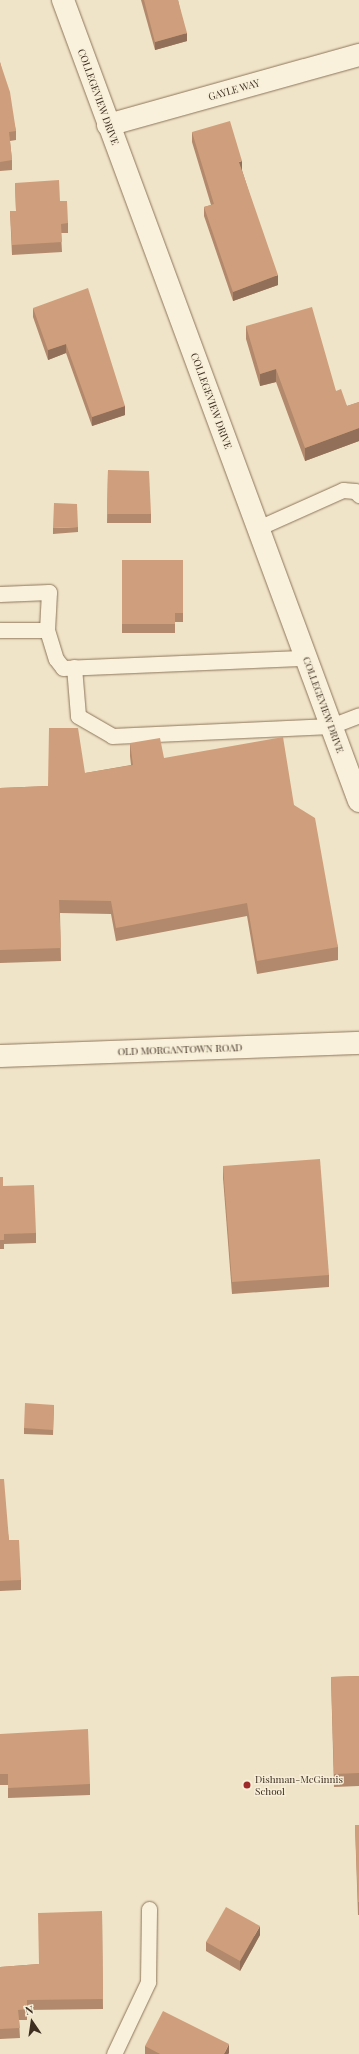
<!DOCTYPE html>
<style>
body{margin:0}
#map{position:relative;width:359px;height:2054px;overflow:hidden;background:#f0e4c8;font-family:"Playfair Display",serif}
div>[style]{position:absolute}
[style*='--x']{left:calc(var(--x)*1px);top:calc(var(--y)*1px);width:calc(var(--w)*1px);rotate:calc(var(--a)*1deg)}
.roads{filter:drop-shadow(0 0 1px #8d765c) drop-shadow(0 0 1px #8d765c)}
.service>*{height:15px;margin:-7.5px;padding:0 7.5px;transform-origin:7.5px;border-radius:7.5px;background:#faf1dc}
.minor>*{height:22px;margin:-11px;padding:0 11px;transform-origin:11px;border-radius:11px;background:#faf1dc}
.tertiary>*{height:22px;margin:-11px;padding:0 11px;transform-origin:11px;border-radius:11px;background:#faf1dc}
.wall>*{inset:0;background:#b2896c}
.shaded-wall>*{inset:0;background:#916f58}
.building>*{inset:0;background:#cf9f7d}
.dots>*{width:11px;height:11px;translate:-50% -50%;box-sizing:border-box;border:2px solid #f7eed8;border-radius:50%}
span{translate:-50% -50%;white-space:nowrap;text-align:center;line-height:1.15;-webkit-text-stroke:3px #f7eed8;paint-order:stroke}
.street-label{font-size:10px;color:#3d2e20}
.poi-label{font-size:10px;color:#3d2e20}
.left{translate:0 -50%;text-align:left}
.north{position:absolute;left:12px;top:2002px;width:40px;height:40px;-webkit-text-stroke:3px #f7eed8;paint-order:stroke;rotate:347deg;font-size:11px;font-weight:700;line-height:16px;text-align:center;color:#3d2e20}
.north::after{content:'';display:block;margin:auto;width:14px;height:18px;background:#3d2e20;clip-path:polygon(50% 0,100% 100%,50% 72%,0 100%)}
</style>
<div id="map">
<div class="roads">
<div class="service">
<i style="--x:258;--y:528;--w:93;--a:-24.1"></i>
<i style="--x:343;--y:490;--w:12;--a:5"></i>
<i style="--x:355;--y:491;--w:6;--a:45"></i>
<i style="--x:0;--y:594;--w:49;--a:-2.3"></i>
<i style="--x:49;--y:592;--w:38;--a:93"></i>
<i style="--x:47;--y:630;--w:30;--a:73"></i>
<i style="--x:56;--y:659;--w:11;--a:52"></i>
<i style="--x:63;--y:668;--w:243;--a:-2.4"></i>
<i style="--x:0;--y:630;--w:47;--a:0"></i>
<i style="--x:74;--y:667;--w:49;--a:85.3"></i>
<i style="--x:78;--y:716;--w:39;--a:30"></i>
<i style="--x:112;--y:736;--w:219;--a:-2.6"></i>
<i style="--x:331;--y:726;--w:30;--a:-21"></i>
<i style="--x:114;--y:2054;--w:80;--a:-64.7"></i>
<i style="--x:148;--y:1982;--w:73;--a:-89.2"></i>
</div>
<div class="minor">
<i style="--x:108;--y:125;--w:261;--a:-15.6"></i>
</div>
<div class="tertiary">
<i style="--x:63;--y:0;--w:854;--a:69.72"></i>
<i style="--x:0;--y:1056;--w:359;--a:-2.1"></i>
</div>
</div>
<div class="wall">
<i style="clip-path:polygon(141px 0,178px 0,187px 41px,155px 50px)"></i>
<i style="clip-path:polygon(0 62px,16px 131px,16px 140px,10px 141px,12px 160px,12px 170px,0 171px)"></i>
<i style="clip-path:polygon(192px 132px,242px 170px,278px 285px,233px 301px,204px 216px,204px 207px,211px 205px,192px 142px)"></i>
<i style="clip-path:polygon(15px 183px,60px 201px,68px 223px,68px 233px,61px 233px,62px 252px,12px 255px,10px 211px,16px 211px)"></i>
<i style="clip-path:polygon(33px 308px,125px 406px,125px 415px,92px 426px,66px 353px,48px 360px,33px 317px)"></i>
<i style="clip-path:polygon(246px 326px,336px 391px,347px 406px,359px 402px,359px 441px,305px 461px,276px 382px,260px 386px,246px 339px)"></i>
<i style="clip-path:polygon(108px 470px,151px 514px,151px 523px,107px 523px)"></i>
<i style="clip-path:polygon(78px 527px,78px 532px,53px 534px,53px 528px)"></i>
<i style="clip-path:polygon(122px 560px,183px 560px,183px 622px,175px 622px,175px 633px,122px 633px)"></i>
<i style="clip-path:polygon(130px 743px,164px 758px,294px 805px,338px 947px,338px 960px,257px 974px,247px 916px,116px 941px,111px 914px,60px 913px,61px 961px,0 963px,0 788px,48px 786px,85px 773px,131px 765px,130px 756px)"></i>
<i style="clip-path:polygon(223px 1166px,329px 1275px,329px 1287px,232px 1294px,223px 1178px)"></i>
<i style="clip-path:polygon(0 1177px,3px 1186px,36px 1233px,36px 1243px,4px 1244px,4px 1249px,0 1249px)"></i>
<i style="clip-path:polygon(54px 1405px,53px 1435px,24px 1434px,24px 1428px)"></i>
<i style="clip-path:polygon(0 1479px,9px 1540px,21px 1580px,21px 1590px,0 1591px)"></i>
<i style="clip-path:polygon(359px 1676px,359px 1786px,334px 1787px,331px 1677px)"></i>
<i style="clip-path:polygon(0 1734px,6px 1734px,90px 1784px,90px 1795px,8px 1798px,8px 1785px,0 1785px)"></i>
<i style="clip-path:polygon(355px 1825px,359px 1825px,359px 1915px,358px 1915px)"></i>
<i style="clip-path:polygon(102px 1911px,103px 2009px,27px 2010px,27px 2020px,19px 2020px,20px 2038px,0 2039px,0 1967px,39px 1964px)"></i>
<i style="clip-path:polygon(260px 1935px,240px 1971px,206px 1951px,206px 1942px)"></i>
<i style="clip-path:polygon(145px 2046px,229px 2053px,228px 2054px,145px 2054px)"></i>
</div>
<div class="shaded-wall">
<i style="clip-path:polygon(187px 33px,187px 41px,155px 50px,155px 42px)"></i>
<i style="clip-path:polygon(242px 161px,242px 170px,239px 171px,239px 162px)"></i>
<i style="clip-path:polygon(278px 275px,278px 285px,233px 301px,233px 292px)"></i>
<i style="clip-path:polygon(66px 344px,66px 353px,48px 360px,48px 350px)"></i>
<i style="clip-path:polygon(276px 369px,276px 382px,260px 386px,260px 374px)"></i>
<i style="clip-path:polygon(125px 406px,125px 415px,92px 426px,92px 417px)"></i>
<i style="clip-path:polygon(359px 428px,359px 441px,305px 461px,305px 448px)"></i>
<i style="clip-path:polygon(260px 1926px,260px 1935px,240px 1971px,240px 1961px)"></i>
<i style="clip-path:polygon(229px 2044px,229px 2053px,228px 2054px,224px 2054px)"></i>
</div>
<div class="building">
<i style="clip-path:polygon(144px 0,178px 0,187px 33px,155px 42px)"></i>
<i style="clip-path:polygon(0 62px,10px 92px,16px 131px,9px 132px,12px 160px,0 162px)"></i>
<i style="clip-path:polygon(230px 121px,242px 161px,239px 162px,278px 275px,233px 292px,204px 207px,214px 204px,192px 132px)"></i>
<i style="clip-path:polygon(59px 180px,60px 201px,67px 201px,68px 223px,61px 224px,62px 242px,12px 245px,10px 211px,16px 211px,15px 183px)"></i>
<i style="clip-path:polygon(88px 288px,125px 406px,92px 417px,66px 344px,48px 350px,33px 308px)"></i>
<i style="clip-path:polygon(312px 307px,336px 391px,341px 389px,347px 406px,359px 402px,359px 428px,305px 448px,276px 369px,260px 374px,246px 326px)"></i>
<i style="clip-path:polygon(108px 470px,149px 471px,151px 514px,107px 514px)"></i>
<i style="clip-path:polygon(54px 503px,77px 504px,78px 527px,53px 528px)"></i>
<i style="clip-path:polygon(122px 560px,183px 560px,183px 613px,175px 613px,175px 624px,122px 624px)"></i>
<i style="clip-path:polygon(49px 728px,78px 728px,85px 773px,133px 765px,130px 743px,160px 738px,164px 758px,283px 737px,294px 805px,315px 818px,338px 947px,257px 961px,247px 903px,116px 928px,111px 901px,59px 900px,61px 948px,0 950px,0 788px,48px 786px)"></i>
<i style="clip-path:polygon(320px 1159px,329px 1275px,232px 1282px,223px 1166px)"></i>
<i style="clip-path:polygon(0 1177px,3px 1177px,3px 1186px,34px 1185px,36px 1233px,4px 1234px,4px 1240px,0 1240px)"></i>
<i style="clip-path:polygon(25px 1403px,54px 1405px,53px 1430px,24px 1428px)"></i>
<i style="clip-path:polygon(0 1479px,4px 1479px,9px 1540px,19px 1540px,21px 1580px,0 1581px)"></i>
<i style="clip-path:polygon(359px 1676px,359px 1773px,334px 1774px,331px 1677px)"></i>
<i style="clip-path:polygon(88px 1729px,90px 1784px,8px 1788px,8px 1774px,0 1774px,0 1734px)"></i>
<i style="clip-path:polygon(355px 1825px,359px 1825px,359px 1902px,358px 1902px)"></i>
<i style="clip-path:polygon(226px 1907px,260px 1926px,240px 1961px,206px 1942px)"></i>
<i style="clip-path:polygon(102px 1911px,103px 1999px,27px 2000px,27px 2009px,18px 2010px,20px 2028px,0 2029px,0 1967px,39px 1964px,38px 1913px)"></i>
<i style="clip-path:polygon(163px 2011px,229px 2044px,224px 2054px,160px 2054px,145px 2046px)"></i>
</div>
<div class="dots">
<i style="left:247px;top:1785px;background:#9e2a2b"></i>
</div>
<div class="street-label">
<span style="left:234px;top:90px;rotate:-16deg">GAYLE WAY</span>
<span style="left:98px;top:97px;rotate:70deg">COLLEGEVIEW DRIVE</span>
<span style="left:211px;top:401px;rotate:70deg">COLLEGEVIEW DRIVE</span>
<span style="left:323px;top:705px;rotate:70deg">COLLEGEVIEW DRIVE</span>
<span style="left:180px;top:1050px;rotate:-2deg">OLD MORGANTOWN ROAD</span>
</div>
<div class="poi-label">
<span class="left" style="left:255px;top:1785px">Dishman-McGinnis<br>School</span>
</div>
<div class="north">N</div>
</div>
